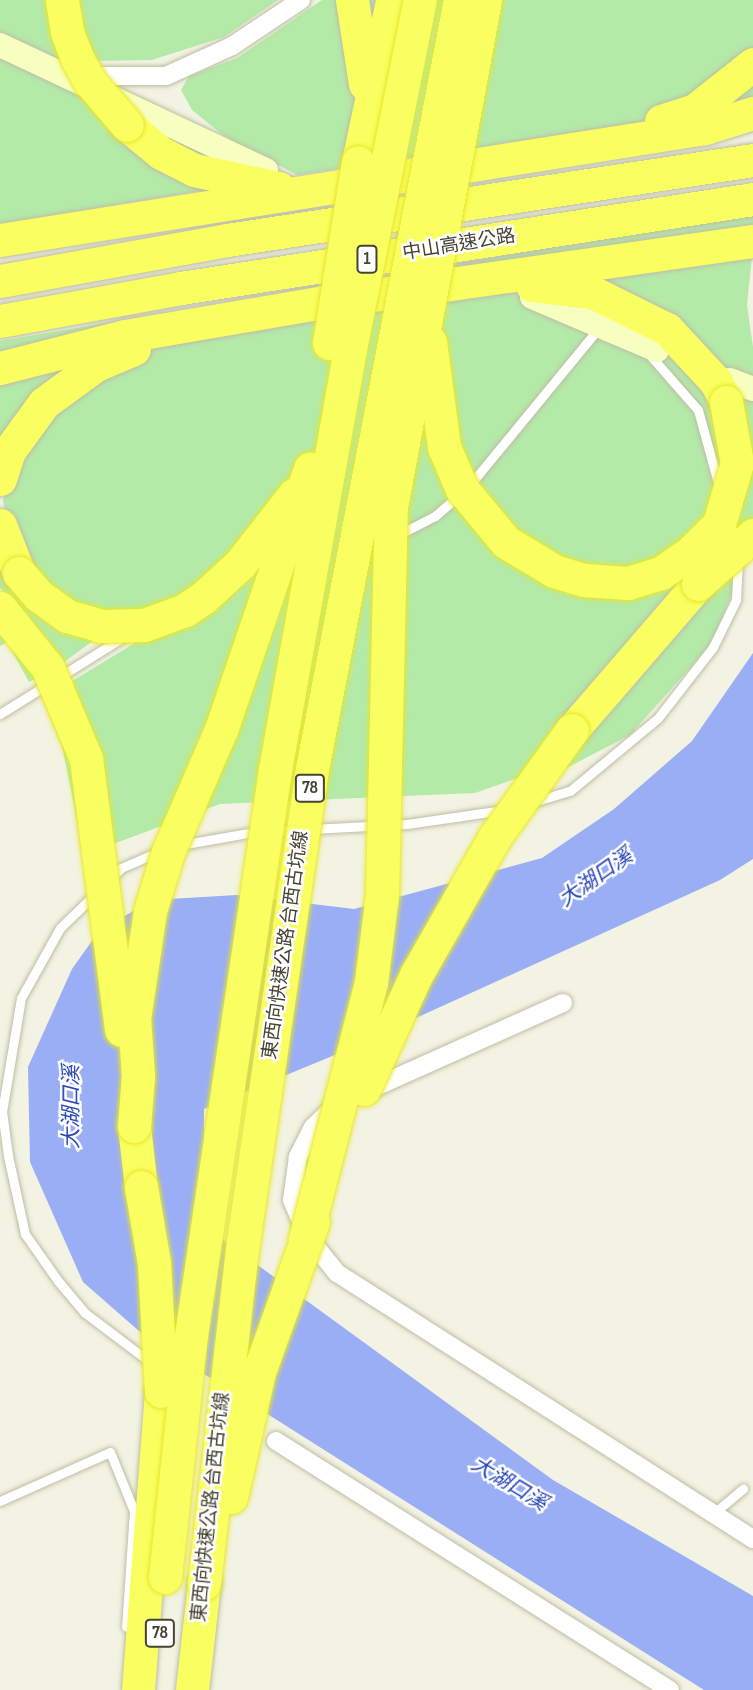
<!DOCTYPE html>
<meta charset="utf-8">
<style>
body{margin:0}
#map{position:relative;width:753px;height:1690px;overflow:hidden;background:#f2f3e2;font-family:"Sofia Sans Condensed","Noto Sans TC",sans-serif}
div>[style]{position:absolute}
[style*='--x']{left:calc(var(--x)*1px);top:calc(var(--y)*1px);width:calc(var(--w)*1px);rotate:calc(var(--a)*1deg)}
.green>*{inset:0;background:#b4eaa8}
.water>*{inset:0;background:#9aaef5}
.secondary-tunnel>*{height:24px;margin-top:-12px;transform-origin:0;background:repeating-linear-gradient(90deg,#cfd0bf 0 24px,transparent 0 36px)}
.roads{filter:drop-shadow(0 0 2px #bebea5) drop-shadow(0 0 2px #bebea5)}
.lane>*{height:9px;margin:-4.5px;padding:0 4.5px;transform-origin:4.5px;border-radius:4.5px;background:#fff}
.street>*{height:18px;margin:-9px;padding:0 9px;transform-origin:9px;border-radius:9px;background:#fff}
.secondary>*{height:24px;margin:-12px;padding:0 12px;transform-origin:12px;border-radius:12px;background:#f7ffc0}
.highway>*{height:33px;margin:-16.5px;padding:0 16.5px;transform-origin:16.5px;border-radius:16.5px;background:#faff61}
.bridges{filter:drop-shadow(0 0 2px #e7e728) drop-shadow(0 0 2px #e7e728)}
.highway-bridge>*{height:33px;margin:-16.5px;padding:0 16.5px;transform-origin:16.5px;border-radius:16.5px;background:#faff61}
span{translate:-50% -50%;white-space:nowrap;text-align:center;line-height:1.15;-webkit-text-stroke:5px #fff;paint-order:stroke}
.shield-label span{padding:2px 5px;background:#fff;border:2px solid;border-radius:5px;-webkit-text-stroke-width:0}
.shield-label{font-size:18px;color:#454433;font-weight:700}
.street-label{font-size:19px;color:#454433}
.water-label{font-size:21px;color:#2644b7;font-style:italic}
</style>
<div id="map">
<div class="green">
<i style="clip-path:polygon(0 0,278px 0,224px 37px,152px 60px,93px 61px,61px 60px,0 32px)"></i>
<i style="clip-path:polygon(322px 0,753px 0,753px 101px,705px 113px,297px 175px,224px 136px,192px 110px,181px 90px,189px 76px,237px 58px)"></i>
<i style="clip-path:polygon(0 55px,239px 168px,206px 190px,0 224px)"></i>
<i style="clip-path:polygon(753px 213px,753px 225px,0 358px,0 341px)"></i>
<i style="clip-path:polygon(725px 247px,753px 247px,747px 305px,753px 347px,753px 536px,714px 641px,630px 735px,553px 775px,579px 734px,702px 591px,693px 579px,524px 776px,475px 793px,220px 804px,84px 855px,62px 746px,43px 699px,148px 635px,134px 611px,60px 665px,29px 682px,7px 642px,0 646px,0 603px,8px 596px,0 588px,0 552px,8px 575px,29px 565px,13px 542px,3px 501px,10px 470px,30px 431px,79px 385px,115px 364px,164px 345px,459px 294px,562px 292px,615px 309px,663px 336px,702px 380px,722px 427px,725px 470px,719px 498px,738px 501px,748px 467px,734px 390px,717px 362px,670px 319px,592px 283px,586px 275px,594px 266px)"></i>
<i style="clip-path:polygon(109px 346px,0 459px,0 377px)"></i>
</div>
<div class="water">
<i style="clip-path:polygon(753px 653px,753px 859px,720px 880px,330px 1057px,204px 1109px,204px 1226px,553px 1480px,753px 1596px,753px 1690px,704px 1690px,147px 1338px,83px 1282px,30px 1162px,28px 1067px,72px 969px,99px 931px,152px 900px,237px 895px,354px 909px,542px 858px,614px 809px,692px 741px)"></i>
</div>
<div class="secondary-tunnel">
<i style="--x:364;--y:217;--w:146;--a:25.2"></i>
</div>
<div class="roads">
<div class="lane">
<i style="--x:649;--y:354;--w:74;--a:48.8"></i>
<i style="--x:698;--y:410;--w:80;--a:74.7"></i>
<i style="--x:469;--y:486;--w:203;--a:-50.6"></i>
<i style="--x:398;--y:535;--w:42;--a:-27.2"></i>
<i style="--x:435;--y:516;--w:32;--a:-41"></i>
<i style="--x:0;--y:714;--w:145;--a:-32"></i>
<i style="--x:533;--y:802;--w:39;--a:-17"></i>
<i style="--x:570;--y:791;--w:114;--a:-39.7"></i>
<i style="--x:658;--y:718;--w:90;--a:-52.2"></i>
<i style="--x:713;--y:647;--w:52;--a:-63.9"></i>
<i style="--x:736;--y:600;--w:41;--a:-87.2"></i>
<i style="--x:273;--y:831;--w:134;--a:-3"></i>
<i style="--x:407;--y:824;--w:97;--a:-8.3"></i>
<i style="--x:180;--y:845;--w:80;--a:-10"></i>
<i style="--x:109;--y:880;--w:17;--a:-45"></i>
<i style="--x:121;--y:868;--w:43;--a:-23.6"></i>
<i style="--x:94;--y:895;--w:47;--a:135.9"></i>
<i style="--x:60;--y:928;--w:80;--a:119.1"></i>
<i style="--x:21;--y:998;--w:115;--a:99.5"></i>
<i style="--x:2;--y:1111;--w:45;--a:82.4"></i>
<i style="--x:8;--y:1156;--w:80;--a:77.7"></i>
<i style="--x:25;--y:1234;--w:57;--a:54.9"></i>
<i style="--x:58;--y:1281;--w:42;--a:49.8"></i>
<i style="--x:85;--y:1313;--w:83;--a:37.1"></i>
<i style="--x:0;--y:1501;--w:120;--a:-24"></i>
<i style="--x:110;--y:1452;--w:64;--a:67.9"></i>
<i style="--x:134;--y:1511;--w:116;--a:93.9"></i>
<i style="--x:714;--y:1513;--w:38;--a:-40"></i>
</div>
<div class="street">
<i style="--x:83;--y:76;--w:83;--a:0"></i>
<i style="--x:166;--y:76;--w:72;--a:-24.4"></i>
<i style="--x:232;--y:46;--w:83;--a:-33.7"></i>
<i style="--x:364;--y:1092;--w:218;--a:-24.1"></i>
<i style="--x:333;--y:1108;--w:28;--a:136"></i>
<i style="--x:313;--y:1127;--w:34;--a:117"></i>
<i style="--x:298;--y:1157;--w:43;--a:97.9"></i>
<i style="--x:292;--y:1200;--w:39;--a:67"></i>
<i style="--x:307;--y:1236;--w:48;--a:51"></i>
<i style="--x:337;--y:1273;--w:494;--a:32.6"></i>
<i style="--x:276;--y:1441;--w:466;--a:32.3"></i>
</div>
<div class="secondary">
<i style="--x:0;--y:45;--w:294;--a:25.2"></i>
<i style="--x:532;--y:297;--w:136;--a:23"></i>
<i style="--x:730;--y:380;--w:25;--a:21"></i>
</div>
<div class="highway">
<i style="--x:352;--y:0;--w:85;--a:81.2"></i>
<i style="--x:661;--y:121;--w:36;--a:-18"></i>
<i style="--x:695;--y:110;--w:74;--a:-38.4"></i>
<i style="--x:127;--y:125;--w:44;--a:39.5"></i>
<i style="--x:161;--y:153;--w:37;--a:27"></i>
<i style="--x:194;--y:170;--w:87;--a:12"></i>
<i style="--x:358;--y:162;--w:166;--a:-78.1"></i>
<i style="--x:0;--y:240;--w:714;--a:-9.03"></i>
<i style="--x:705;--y:128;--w:50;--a:-17.4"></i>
<i style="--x:0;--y:281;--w:231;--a:-10.2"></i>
<i style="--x:227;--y:240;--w:532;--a:-8.65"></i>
<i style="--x:532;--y:285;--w:60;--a:6.7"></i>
<i style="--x:592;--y:292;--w:84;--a:26.3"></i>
<i style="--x:667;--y:329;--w:72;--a:47.2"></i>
<i style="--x:716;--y:382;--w:22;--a:63"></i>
<i style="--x:0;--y:321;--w:184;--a:-10.3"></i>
<i style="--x:181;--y:288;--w:579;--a:-8.84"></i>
<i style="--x:0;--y:368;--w:129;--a:-14.4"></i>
<i style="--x:125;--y:336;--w:202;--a:-9.7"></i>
<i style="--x:324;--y:302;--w:433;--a:-8.1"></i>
<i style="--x:0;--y:479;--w:29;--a:-72"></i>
<i style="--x:9;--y:451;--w:59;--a:-53.9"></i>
<i style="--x:44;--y:403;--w:64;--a:-36.2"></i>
<i style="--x:96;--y:365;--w:41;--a:-22.8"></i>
<i style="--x:0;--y:525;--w:52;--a:68.4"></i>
<i style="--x:572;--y:730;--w:193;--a:-49.2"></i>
<i style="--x:134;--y:1126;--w:61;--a:83.5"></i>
<i style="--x:138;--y:1690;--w:300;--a:-85.6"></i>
<i style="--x:192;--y:1690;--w:108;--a:-83.6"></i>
</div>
</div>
<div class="bridges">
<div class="highway-bridge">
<i style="--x:62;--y:0;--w:32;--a:81"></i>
<i style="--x:67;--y:32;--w:30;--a:69"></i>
<i style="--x:78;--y:60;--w:26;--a:61"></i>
<i style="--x:91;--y:83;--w:55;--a:49.4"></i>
<i style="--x:430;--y:342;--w:106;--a:82.4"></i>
<i style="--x:444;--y:447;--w:46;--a:66.8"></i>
<i style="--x:462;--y:489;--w:69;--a:50.3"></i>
<i style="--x:506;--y:542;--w:56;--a:31.1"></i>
<i style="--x:554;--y:571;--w:31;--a:17"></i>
<i style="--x:584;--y:580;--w:44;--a:3.9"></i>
<i style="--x:628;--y:583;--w:34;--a:-17"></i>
<i style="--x:661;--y:573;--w:37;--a:-35"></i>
<i style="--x:691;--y:552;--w:40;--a:-45"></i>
<i style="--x:719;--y:524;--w:64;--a:-73.6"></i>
<i style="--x:737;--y:463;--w:62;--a:-100.2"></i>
<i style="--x:329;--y:343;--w:183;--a:-80.9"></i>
<i style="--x:19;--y:573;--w:29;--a:49"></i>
<i style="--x:38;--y:595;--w:36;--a:36"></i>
<i style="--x:67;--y:616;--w:36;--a:16"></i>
<i style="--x:102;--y:626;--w:42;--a:-1.4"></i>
<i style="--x:144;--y:625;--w:44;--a:-20.1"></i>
<i style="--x:185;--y:610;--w:22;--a:-34"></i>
<i style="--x:203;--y:598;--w:50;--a:-42.6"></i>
<i style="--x:240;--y:564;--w:88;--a:-52"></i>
<i style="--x:698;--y:584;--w:74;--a:-41.7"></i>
<i style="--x:0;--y:608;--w:77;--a:51.3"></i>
<i style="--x:48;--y:668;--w:99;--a:67.3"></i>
<i style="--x:86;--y:759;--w:273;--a:82.6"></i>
<i style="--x:364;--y:1089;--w:125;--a:-65.5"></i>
<i style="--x:416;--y:975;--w:158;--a:-60.3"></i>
<i style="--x:494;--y:838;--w:133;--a:-54.2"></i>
<i style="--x:134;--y:1126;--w:50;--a:-85.4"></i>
<i style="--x:138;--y:1076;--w:58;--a:-93.9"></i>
<i style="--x:134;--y:1018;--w:108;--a:-81.5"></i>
<i style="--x:150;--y:911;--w:62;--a:-73"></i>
<i style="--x:168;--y:852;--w:136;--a:-66.6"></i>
<i style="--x:222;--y:727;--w:273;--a:-71.2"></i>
<i style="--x:141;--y:1187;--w:77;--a:80.3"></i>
<i style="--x:154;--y:1263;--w:128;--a:86.9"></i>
<i style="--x:305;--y:1239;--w:265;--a:-75.6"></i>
<i style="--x:371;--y:982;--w:88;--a:-82.8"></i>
<i style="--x:382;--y:895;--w:388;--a:-88.7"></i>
<i style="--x:391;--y:507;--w:516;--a:-79.5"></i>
<i style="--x:231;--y:1497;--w:128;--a:-77.4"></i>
<i style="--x:259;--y:1372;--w:160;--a:-70.3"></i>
<i style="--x:165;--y:1577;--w:236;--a:-83.9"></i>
<i style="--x:190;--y:1342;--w:578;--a:-81.55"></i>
<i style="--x:275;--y:770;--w:428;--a:-79.9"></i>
<i style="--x:350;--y:349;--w:356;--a:-78.7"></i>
<i style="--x:204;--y:1583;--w:343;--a:-83.5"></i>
<i style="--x:243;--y:1242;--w:478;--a:-81.7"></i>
<i style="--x:312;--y:769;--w:783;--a:-79.11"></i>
</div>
</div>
<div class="shield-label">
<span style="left:367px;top:259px">1</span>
<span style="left:310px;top:788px">78</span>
<span style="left:160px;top:1633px">78</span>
</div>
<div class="street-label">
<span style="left:459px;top:245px;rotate:-9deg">中山高速公路</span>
<span style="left:286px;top:945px;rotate:-82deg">東西向快速公路 台西古坑線</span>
<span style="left:211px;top:1507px;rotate:-84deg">東西向快速公路 台西古坑線</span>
</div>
<div class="water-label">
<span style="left:596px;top:878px;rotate:-35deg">大湖口溪</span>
<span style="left:72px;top:1107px;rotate:-90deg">大湖口溪</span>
<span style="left:509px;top:1484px;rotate:31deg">大湖口溪</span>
</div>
</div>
